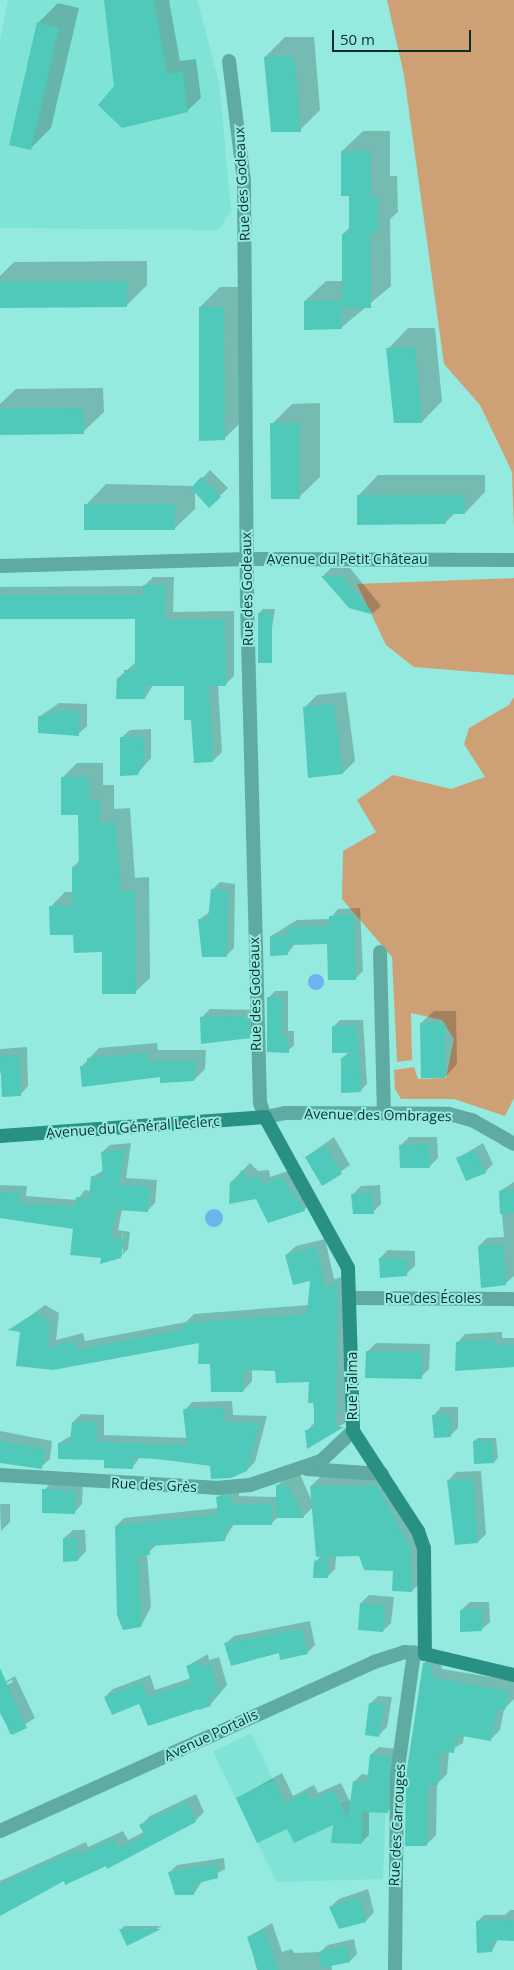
<!DOCTYPE html>
<meta charset="utf-8">
<style>
body{margin:0}
#map{position:relative;width:514px;height:1970px;overflow:hidden;background:#94eade;font-family:"Open Sans",sans-serif}
div>[style]{position:absolute}
[style*='--x']{left:calc(var(--x)*1px);top:calc(var(--y)*1px);width:calc(var(--w)*1px);rotate:calc(var(--a)*1deg)}
.built>*{inset:0;background:#7fe3d5}
.green>*{inset:0;background:#cda075}
.water>*{inset:0;background:#6cb4ee}
.round{border-radius:50%}
.shadow>*{inset:0;background:#0003}
.building>*{inset:0;background:#4ec9ba}
.minor>*{height:14px;margin:-7px;padding:0 7px;transform-origin:7px;border-radius:7px;background:#60aba1}
.secondary>*{height:14px;margin:-7px;padding:0 7px;transform-origin:7px;border-radius:7px;background:#299084}
span{translate:-50% -50%;white-space:nowrap;text-align:center;line-height:1.15;-webkit-text-stroke:4px #94eade;paint-order:stroke}
.street-label{font-size:14px;color:#0a302c}
.scale{position:absolute;left:332px;top:30px;width:139px;height:22px;box-sizing:border-box;border:2px solid #0a302c;border-top:0;padding-left:6px;font-size:15px;line-height:18px;white-space:nowrap;color:#0a302c;-webkit-text-stroke:4px #94eade;paint-order:stroke}
</style>
<div id="map">
<div class="built">
<i style="clip-path:polygon(8px 0,197px 0,219px 82px,231px 211px,218px 230px,0 228px,0 40px)"></i>
<i style="clip-path:polygon(251px 1733px,295px 1825px,387px 1782px,383px 1879px,277px 1882px,213px 1752px)"></i>
</div>
<div class="green">
<i style="clip-path:polygon(387px 0,514px 0,514px 529px,512px 472px,480px 405px,444px 364px,404px 75px)"></i>
<i style="clip-path:polygon(514px 578px,514px 675px,414px 667px,386px 645px,357px 584px)"></i>
<i style="clip-path:polygon(514px 697px,514px 1098px,505px 1116px,454px 1099px,401px 1099px,395px 1089px,394px 1070px,414px 1067px,418px 1079px,446px 1078px,454px 1039px,442px 1020px,411px 1013px,412px 1060px,397px 1062px,392px 957px,342px 899px,343px 851px,376px 832px,357px 800px,393px 775px,451px 789px,485px 777px,464px 744px,469px 728px,509px 705px)"></i>
</div>
<div class="water">
<i class="round" style="left:308px;top:974px;width:16px;height:16px"></i>
<i class="round" style="left:205px;top:1209px;width:18px;height:18px"></i>
</div>
<div class="shadow">
<i style="clip-path:polygon(105px 0,169px 0,180px 61px,196px 59px,201px 98px,187px 111px,115px 87px)"></i>
<i style="clip-path:polygon(58px 3px,79px 8px,51px 128px,31px 148px,38px 23px)"></i>
<i style="clip-path:polygon(285px 37px,314px 37px,320px 110px,300px 130px,265px 57px)"></i>
<i style="clip-path:polygon(363px 131px,390px 131px,390px 176px,397px 176px,398px 212px,390px 219px,391px 286px,341px 328px,305px 301px,326px 281px,343px 281px,343px 234px,350px 227px,350px 194px,342px 151px)"></i>
<i style="clip-path:polygon(147px 261px,147px 285px,126px 306px,0 307px,0 276px,14px 262px)"></i>
<i style="clip-path:polygon(220px 287px,244px 287px,244px 419px,224px 439px,200px 307px)"></i>
<i style="clip-path:polygon(408px 328px,435px 328px,442px 401px,422px 422px,388px 349px)"></i>
<i style="clip-path:polygon(103px 388px,104px 412px,83px 432px,0 433px,0 404px,16px 389px)"></i>
<i style="clip-path:polygon(320px 403px,320px 477px,299px 497px,272px 424px,292px 404px)"></i>
<i style="clip-path:polygon(210px 470px,228px 488px,209px 507px,195px 491px,195px 509px,174px 529px,86px 505px,106px 484px,195px 486px)"></i>
<i style="clip-path:polygon(378px 475px,485px 475px,485px 492px,465px 513px,456px 512px,445px 523px,358px 496px)"></i>
<i style="clip-path:polygon(331px 568px,350px 568px,381px 606px,373px 613px,349px 607px,323px 576px)"></i>
<i style="clip-path:polygon(153px 577px,174px 577px,173px 612px,234px 611px,234px 676px,225px 685px,218px 685px,222px 752px,213px 761px,192px 719px,185px 685px,153px 685px,145px 698px,118px 678px,137px 661px,137px 617px,0 618px,0 587px,144px 586px)"></i>
<i style="clip-path:polygon(263px 609px,275px 609px,271px 634px,259px 613px)"></i>
<i style="clip-path:polygon(346px 692px,355px 761px,343px 773px,304px 708px,317px 695px)"></i>
<i style="clip-path:polygon(59px 703px,87px 704px,87px 726px,78px 734px,39px 717px)"></i>
<i style="clip-path:polygon(151px 729px,151px 758px,137px 774px,121px 738px,130px 730px)"></i>
<i style="clip-path:polygon(77px 763px,103px 763px,103px 785px,114px 785px,114px 809px,130px 808px,135px 878px,149px 877px,150px 978px,135px 992px,103px 951px,75px 933px,51px 906px,65px 892px,73px 892px,73px 867px,80px 860px,79px 814px,63px 777px)"></i>
<i style="clip-path:polygon(220px 882px,235px 884px,234px 948px,226px 956px,200px 919px,210px 912px,212px 890px)"></i>
<i style="clip-path:polygon(360px 908px,363px 971px,356px 978px,328px 942px,295px 944px,287px 954px,271px 936px,297px 920px,330px 919px,338px 909px)"></i>
<i style="clip-path:polygon(275px 991px,288px 991px,288px 1031px,294px 1031px,294px 1045px,288px 1051px,269px 1051px,268px 998px)"></i>
<i style="clip-path:polygon(210px 1009px,257px 1010px,257px 1028px,249px 1036px,201px 1018px)"></i>
<i style="clip-path:polygon(434px 1011px,456px 1011px,457px 1064px,445px 1077px,421px 1023px)"></i>
<i style="clip-path:polygon(340px 1020px,363px 1020px,367px 1084px,360px 1091px,342px 1058px,349px 1052px,333px 1027px)"></i>
<i style="clip-path:polygon(157px 1043px,158px 1050px,206px 1050px,205px 1069px,194px 1080px,81px 1067px,99px 1048px)"></i>
<i style="clip-path:polygon(27px 1047px,28px 1086px,20px 1095px,0 1073px,0 1049px)"></i>
<i style="clip-path:polygon(334px 1137px,350px 1165px,322px 1185px,306px 1157px)"></i>
<i style="clip-path:polygon(409px 1137px,437px 1137px,438px 1158px,430px 1166px,400px 1146px)"></i>
<i style="clip-path:polygon(evenodd,131px 1143px,126px 1178px,157px 1180px,155px 1203px,148px 1210px,122px 1209px,118px 1230px,130px 1232px,128px 1249px,120px 1257px,103px 1257px,74px 1227px,0 1218px,0 1185px,27px 1186px,26px 1196px,77px 1200px,85px 1190px,91px 1191px,92px 1177px,104px 1170px,102px 1152px,110px 1145px,131px 1143px,123px 1233px,123px 1253px,120px 1253px,123px 1233px)"></i>
<i style="clip-path:polygon(483px 1143px,493px 1164px,485px 1172px,458px 1158px)"></i>
<i style="clip-path:polygon(250px 1163px,258px 1171px,269px 1170px,270px 1177px,291px 1170px,312px 1202px,304px 1210px,257px 1198px,231px 1182px)"></i>
<i style="clip-path:polygon(514px 1182px,514px 1276px,505px 1284px,479px 1246px,487px 1238px,504px 1237px,500px 1191px)"></i>
<i style="clip-path:polygon(380px 1185px,381px 1204px,373px 1212px,353px 1194px,361px 1186px)"></i>
<i style="clip-path:polygon(325px 1239px,334px 1279px,347px 1276px,345px 1418px,351px 1419px,308px 1447px,307px 1431px,315px 1422px,311px 1381px,277px 1369px,252px 1369px,252px 1381px,243px 1391px,211px 1363px,200px 1342px,53px 1368px,22px 1331px,11px 1330px,45px 1305px,59px 1313px,56px 1340px,83px 1333px,85px 1341px,186px 1322px,194px 1314px,309px 1305px,311px 1279px,286px 1255px,296px 1246px)"></i>
<i style="clip-path:polygon(388px 1250px,415px 1251px,415px 1266px,406px 1274px,380px 1258px)"></i>
<i style="clip-path:polygon(502px 1332px,502px 1338px,514px 1338px,514px 1366px,457px 1343px,465px 1334px)"></i>
<i style="clip-path:polygon(376px 1343px,430px 1344px,429px 1369px,421px 1377px,367px 1352px)"></i>
<i style="clip-path:polygon(232px 1401px,233px 1415px,267px 1416px,255px 1462px,247px 1470px,140px 1457px,132px 1468px,59px 1443px,72px 1435px,73px 1422px,81px 1414px,104px 1415px,104px 1435px,188px 1438px,185px 1410px,192px 1402px)"></i>
<i style="clip-path:polygon(441px 1407px,458px 1407px,458px 1428px,450px 1436px,433px 1416px)"></i>
<i style="clip-path:polygon(0 1431px,52px 1441px,50px 1459px,41px 1467px,0 1461px)"></i>
<i style="clip-path:polygon(478px 1438px,496px 1438px,498px 1458px,494px 1462px,474px 1441px)"></i>
<i style="clip-path:polygon(481px 1471px,486px 1534px,478px 1542px,448px 1481px,456px 1472px)"></i>
<i style="clip-path:polygon(300px 1474px,312px 1502px,311px 1486px,321px 1476px,387px 1477px,419px 1537px,422px 1581px,412px 1591px,394px 1570px,360px 1555px,336px 1556px,335px 1569px,327px 1577px,315px 1562px,321px 1556px,313px 1507px,303px 1517px,279px 1516px,271px 1524px,234px 1524px,224px 1540px,157px 1544px,147px 1554px,151px 1607px,141px 1626px,116px 1526px,124px 1518px,218px 1508px,218px 1497px,226px 1489px,239px 1488px,239px 1496px,277px 1497px,277px 1486px,289px 1475px)"></i>
<i style="clip-path:polygon(52px 1482px,83px 1483px,82px 1504px,74px 1513px,44px 1490px)"></i>
<i style="clip-path:polygon(0 1504px,10px 1504px,10px 1522px,1px 1531px)"></i>
<i style="clip-path:polygon(73px 1530px,85px 1530px,86px 1551px,78px 1560px,64px 1538px)"></i>
<i style="clip-path:polygon(369px 1595px,394px 1597px,391px 1623px,383px 1631px,361px 1603px)"></i>
<i style="clip-path:polygon(470px 1602px,489px 1602px,490px 1622px,481px 1630px,461px 1610px)"></i>
<i style="clip-path:polygon(310px 1621px,315px 1645px,307px 1653px,225px 1644px,234px 1636px)"></i>
<i style="clip-path:polygon(208px 1654px,209px 1660px,219px 1657px,227px 1685px,210px 1705px,105px 1697px,113px 1689px,150px 1675px,155px 1690px,191px 1678px,187px 1666px)"></i>
<i style="clip-path:polygon(434px 1654px,440px 1655px,442px 1669px,514px 1681px,514px 1699px,504px 1709px,500px 1730px,490px 1740px,464px 1735px,463px 1743px,449px 1751px,447px 1774px,437px 1784px,436px 1835px,426px 1845px,424px 1663px)"></i>
<i style="clip-path:polygon(evenodd,15px 1676px,35px 1718px,10px 1734px,0 1708px,0 1685px,15px 1676px,12px 1680px,13px 1682px,1px 1688px,1px 1685px,12px 1680px)"></i>
<i style="clip-path:polygon(378px 1696px,392px 1697px,387px 1727px,379px 1735px,370px 1704px)"></i>
<i style="clip-path:polygon(379px 1747px,398px 1749px,395px 1804px,387px 1812px,369px 1811px,369px 1835px,361px 1843px,334px 1823px,288px 1828px,237px 1798px,282px 1773px,293px 1796px,314px 1785px,318px 1793px,341px 1783px,351px 1804px,354px 1782px,362px 1774px,369px 1775px,371px 1754px)"></i>
<i style="clip-path:polygon(196px 1794px,204px 1812px,195px 1821px,108px 1868px,106px 1865px,64px 1880px,0 1915px,0 1881px,86px 1842px,88px 1847px,123px 1831px,128px 1840px,144px 1832px,141px 1825px,150px 1816px)"></i>
<i style="clip-path:polygon(224px 1858px,225px 1869px,202px 1881px,194px 1894px,170px 1872px,177px 1865px)"></i>
<i style="clip-path:polygon(368px 1889px,374px 1912px,366px 1921px,330px 1907px,339px 1899px)"></i>
<i style="clip-path:polygon(510px 1910px,514px 1910px,514px 1940px,498px 1939px,492px 1951px,477px 1922px,484px 1915px,505px 1915px)"></i>
<i style="clip-path:polygon(272px 1923px,282px 1952px,292px 1949px,294px 1953px,320px 1952px,328px 1945px,354px 1939px,357px 1954px,350px 1961px,331px 1965px,332px 1970px,257px 1970px,248px 1937px)"></i>
<i style="clip-path:polygon(124px 1926px,162px 1926px,127px 1944px,121px 1930px)"></i>
</div>
<div class="building">
<i style="clip-path:polygon(104px 0,154px 0,167px 73px,183px 72px,188px 112px,122px 128px,98px 105px,114px 86px)"></i>
<i style="clip-path:polygon(37px 22px,59px 28px,31px 150px,9px 145px)"></i>
<i style="clip-path:polygon(294px 56px,301px 132px,271px 132px,264px 57px)"></i>
<i style="clip-path:polygon(370px 150px,371px 196px,378px 196px,378px 233px,370px 233px,371px 308px,342px 308px,342px 234px,349px 233px,349px 196px,341px 196px,341px 151px)"></i>
<i style="clip-path:polygon(127px 281px,127px 307px,0 308px,0 282px)"></i>
<i style="clip-path:polygon(341px 300px,342px 329px,304px 330px,304px 301px)"></i>
<i style="clip-path:polygon(199px 307px,224px 307px,225px 440px,199px 441px)"></i>
<i style="clip-path:polygon(386px 348px,415px 348px,422px 423px,394px 423px)"></i>
<i style="clip-path:polygon(83px 408px,84px 434px,0 435px,0 409px)"></i>
<i style="clip-path:polygon(270px 423px,300px 423px,300px 499px,271px 499px)"></i>
<i style="clip-path:polygon(201px 477px,221px 497px,209px 508px,191px 488px)"></i>
<i style="clip-path:polygon(357px 495px,465px 495px,465px 514px,446px 514px,446px 524px,357px 525px)"></i>
<i style="clip-path:polygon(84px 504px,175px 504px,175px 530px,84px 530px)"></i>
<i style="clip-path:polygon(321px 576px,342px 576px,374px 615px,349px 608px)"></i>
<i style="clip-path:polygon(143px 585px,166px 585px,165px 620px,225px 620px,226px 686px,209px 686px,213px 762px,194px 763px,191px 720px,184px 720px,184px 686px,145px 686px,145px 699px,116px 699px,117px 678px,124px 677px,124px 670px,135px 670px,135px 619px,0 619px,0 595px,143px 595px)"></i>
<i style="clip-path:polygon(258px 613px,272px 613px,272px 663px,258px 663px)"></i>
<i style="clip-path:polygon(334px 704px,343px 774px,308px 778px,303px 707px)"></i>
<i style="clip-path:polygon(50px 711px,79px 711px,79px 736px,38px 733px,38px 716px,50px 716px)"></i>
<i style="clip-path:polygon(120px 737px,143px 737px,145px 758px,138px 775px,120px 776px)"></i>
<i style="clip-path:polygon(61px 777px,89px 777px,89px 799px,100px 799px,100px 823px,116px 822px,121px 891px,135px 891px,136px 994px,102px 994px,102px 952px,74px 953px,73px 935px,50px 935px,49px 906px,72px 906px,72px 867px,79px 866px,78px 815px,61px 815px)"></i>
<i style="clip-path:polygon(211px 889px,228px 891px,227px 957px,202px 957px,198px 919px,208px 919px)"></i>
<i style="clip-path:polygon(353px 915px,356px 980px,328px 980px,327px 944px,288px 945px,288px 955px,270px 956px,270px 936px,288px 935px,288px 927px,329px 926px,329px 916px)"></i>
<i style="clip-path:polygon(267px 997px,282px 997px,282px 1037px,288px 1037px,289px 1053px,267px 1052px)"></i>
<i style="clip-path:polygon(231px 1016px,249px 1018px,250px 1038px,201px 1044px,200px 1017px)"></i>
<i style="clip-path:polygon(420px 1023px,445px 1023px,445px 1078px,421px 1078px)"></i>
<i style="clip-path:polygon(332px 1026px,357px 1026px,361px 1092px,341px 1093px,341px 1058px,357px 1053px,332px 1053px)"></i>
<i style="clip-path:polygon(147px 1053px,148px 1061px,196px 1061px,194px 1081px,160px 1083px,160px 1077px,82px 1087px,80px 1066px,87px 1065px,87px 1058px)"></i>
<i style="clip-path:polygon(19px 1055px,21px 1096px,2px 1097px,0 1056px)"></i>
<i style="clip-path:polygon(429px 1144px,430px 1168px,400px 1168px,399px 1145px)"></i>
<i style="clip-path:polygon(325px 1145px,342px 1174px,322px 1186px,305px 1157px)"></i>
<i style="clip-path:polygon(125px 1150px,119px 1185px,150px 1187px,148px 1212px,116px 1210px,111px 1238px,124px 1239px,121px 1258px,100px 1264px,101px 1258px,70px 1255px,73px 1229px,0 1218px,0 1192px,20px 1193px,19px 1203px,75px 1207px,76px 1197px,89px 1199px,91px 1176px,103px 1178px,101px 1152px)"></i>
<i style="clip-path:polygon(475px 1150px,486px 1173px,466px 1181px,456px 1158px)"></i>
<i style="clip-path:polygon(241px 1170px,249px 1179px,261px 1177px,262px 1184px,282px 1177px,305px 1211px,268px 1223px,256px 1199px,229px 1204px,230px 1182px,237px 1181px)"></i>
<i style="clip-path:polygon(514px 1190px,514px 1213px,500px 1214px,499px 1191px)"></i>
<i style="clip-path:polygon(372px 1193px,374px 1214px,353px 1214px,351px 1194px)"></i>
<i style="clip-path:polygon(503px 1245px,506px 1285px,481px 1288px,478px 1246px)"></i>
<i style="clip-path:polygon(316px 1247px,325px 1287px,338px 1284px,336px 1427px,344px 1427px,307px 1449px,305px 1430px,314px 1429px,314px 1403px,308px 1403px,309px 1382px,276px 1383px,275px 1371px,243px 1370px,243px 1392px,211px 1392px,210px 1364px,198px 1364px,199px 1343px,53px 1370px,16px 1366px,20px 1332px,8px 1330px,35px 1313px,50px 1322px,48px 1348px,74px 1341px,76px 1350px,184px 1329px,183px 1323px,307px 1314px,310px 1281px,293px 1285px,285px 1255px)"></i>
<i style="clip-path:polygon(379px 1258px,408px 1259px,407px 1276px,380px 1278px)"></i>
<i style="clip-path:polygon(494px 1339px,495px 1345px,514px 1345px,514px 1367px,455px 1371px,456px 1342px)"></i>
<i style="clip-path:polygon(366px 1351px,422px 1352px,422px 1379px,365px 1378px)"></i>
<i style="clip-path:polygon(224px 1408px,225px 1422px,260px 1423px,247px 1471px,231px 1478px,211px 1479px,210px 1466px,164px 1459px,133px 1458px,133px 1469px,104px 1468px,104px 1460px,58px 1459px,58px 1443px,70px 1443px,72px 1422px,97px 1422px,97px 1442px,187px 1445px,183px 1409px)"></i>
<i style="clip-path:polygon(432px 1415px,450px 1415px,451px 1437px,434px 1438px)"></i>
<i style="clip-path:polygon(0 1441px,45px 1449px,42px 1469px,0 1463px)"></i>
<i style="clip-path:polygon(473px 1441px,492px 1441px,494px 1463px,474px 1464px)"></i>
<i style="clip-path:polygon(473px 1479px,478px 1543px,455px 1545px,447px 1480px)"></i>
<i style="clip-path:polygon(276px 1485px,288px 1485px,304px 1518px,276px 1518px)"></i>
<i style="clip-path:polygon(310px 1486px,377px 1486px,410px 1547px,412px 1592px,392px 1591px,393px 1571px,364px 1570px,359px 1556px,316px 1557px)"></i>
<i style="clip-path:polygon(42px 1489px,76px 1491px,75px 1514px,42px 1513px)"></i>
<i style="clip-path:polygon(232px 1495px,232px 1504px,272px 1504px,272px 1525px,228px 1525px,225px 1541px,149px 1546px,150px 1555px,139px 1555px,141px 1627px,123px 1630px,117px 1615px,115px 1526px,218px 1514px,216px 1497px)"></i>
<i style="clip-path:polygon(63px 1538px,78px 1538px,78px 1561px,63px 1562px)"></i>
<i style="clip-path:polygon(328px 1557px,328px 1578px,313px 1578px,314px 1561px)"></i>
<i style="clip-path:polygon(360px 1603px,386px 1605px,383px 1632px,358px 1630px)"></i>
<i style="clip-path:polygon(482px 1609px,482px 1631px,460px 1632px,460px 1610px)"></i>
<i style="clip-path:polygon(302px 1629px,308px 1654px,280px 1660px,279px 1653px,231px 1666px,224px 1643px)"></i>
<i style="clip-path:polygon(200px 1662px,201px 1667px,211px 1664px,219px 1694px,208px 1697px,211px 1706px,199px 1710px,196px 1700px,199px 1709px,148px 1726px,139px 1704px,112px 1715px,104px 1697px,142px 1682px,147px 1697px,191px 1683px,186px 1666px)"></i>
<i style="clip-path:polygon(423px 1663px,431px 1664px,433px 1678px,509px 1691px,505px 1710px,497px 1709px,491px 1741px,456px 1735px,454px 1753px,440px 1752px,438px 1785px,430px 1784px,428px 1790px,427px 1846px,405px 1846px,406px 1776px)"></i>
<i style="clip-path:polygon(0 1668px,27px 1728px,12px 1735px,0 1713px)"></i>
<i style="clip-path:polygon(369px 1703px,384px 1705px,379px 1737px,365px 1735px)"></i>
<i style="clip-path:polygon(370px 1754px,391px 1757px,388px 1813px,362px 1812px,362px 1844px,331px 1843px,333px 1825px,294px 1843px,287px 1829px,257px 1843px,236px 1798px,274px 1780px,285px 1803px,306px 1792px,310px 1800px,333px 1790px,348px 1819px,353px 1781px,367px 1783px)"></i>
<i style="clip-path:polygon(187px 1802px,196px 1822px,107px 1869px,106px 1866px,65px 1885px,64px 1881px,0 1916px,0 1885px,77px 1850px,79px 1855px,114px 1839px,118px 1848px,145px 1836px,139px 1825px)"></i>
<i style="clip-path:polygon(217px 1864px,218px 1878px,195px 1884px,194px 1895px,175px 1895px,168px 1872px)"></i>
<i style="clip-path:polygon(360px 1897px,366px 1922px,339px 1929px,329px 1907px)"></i>
<i style="clip-path:polygon(514px 1920px,514px 1941px,492px 1940px,492px 1952px,477px 1953px,476px 1921px)"></i>
<i style="clip-path:polygon(119px 1929px,161px 1929px,127px 1946px)"></i>
<i style="clip-path:polygon(264px 1930px,279px 1970px,259px 1970px,247px 1937px)"></i>
<i style="clip-path:polygon(347px 1946px,350px 1962px,322px 1968px,318px 1952px)"></i>
</div>
<div class="minor">
<i style="--x:229;--y:61;--w:121;--a:82.9"></i>
<i style="--x:244;--y:181;--w:420;--a:89.6"></i>
<i style="--x:247;--y:601;--w:502;--a:88.52"></i>
<i style="--x:260;--y:1103;--w:15;--a:70"></i>
<i style="--x:265;--y:1117;--w:20;--a:-11"></i>
<i style="--x:285;--y:1113;--w:164;--a:0.3"></i>
<i style="--x:449;--y:1114;--w:24;--a:15"></i>
<i style="--x:472;--y:1120;--w:48;--a:29.7"></i>
<i style="--x:0;--y:566;--w:247;--a:-1.6"></i>
<i style="--x:247;--y:559;--w:267;--a:0.2"></i>
<i style="--x:380;--y:952;--w:160;--a:88.6"></i>
<i style="--x:352;--y:1298;--w:162;--a:0.4"></i>
<i style="--x:307;--y:1469;--w:75;--a:3.8"></i>
<i style="--x:0;--y:1475;--w:216;--a:3.4"></i>
<i style="--x:216;--y:1488;--w:34;--a:-5"></i>
<i style="--x:250;--y:1485;--w:75;--a:-18.7"></i>
<i style="--x:321;--y:1461;--w:44;--a:-43.2"></i>
<i style="--x:0;--y:1831;--w:410;--a:-24.3"></i>
<i style="--x:374;--y:1662;--w:32;--a:-18"></i>
<i style="--x:404;--y:1652;--w:21;--a:5"></i>
<i style="--x:395;--y:1969;--w:194;--a:-89.4"></i>
<i style="--x:397;--y:1775;--w:124;--a:-82.1"></i>
</div>
<div class="secondary">
<i style="--x:0;--y:1136;--w:266;--a:-4.1"></i>
<i style="--x:265;--y:1117;--w:172;--a:61.2"></i>
<i style="--x:348;--y:1268;--w:163;--a:88.2"></i>
<i style="--x:353;--y:1431;--w:119;--a:57"></i>
<i style="--x:418;--y:1531;--w:18;--a:71"></i>
<i style="--x:424;--y:1548;--w:106;--a:89.5"></i>
<i style="--x:425;--y:1654;--w:91;--a:13.3"></i>
</div>
<div class="street-label">
<span style="left:242px;top:184px;rotate:-93deg">Rue des Godeaux</span>
<span style="left:347px;top:559px">Avenue du Petit Château</span>
<span style="left:247px;top:589px;rotate:-91deg">Rue des Godeaux</span>
<span style="left:255px;top:994px;rotate:-91deg">Rue des Godeaux</span>
<span style="left:378px;top:1115px;rotate:1deg">Avenue des Ombrages</span>
<span style="left:133px;top:1127px;rotate:-4deg">Avenue du Général Leclerc</span>
<span style="left:433px;top:1298px">Rue des Écoles</span>
<span style="left:352px;top:1386px;rotate:-90deg">Rue Talma</span>
<span style="left:154px;top:1485px;rotate:3deg">Rue des Grès</span>
<span style="left:211px;top:1735px;rotate:-25deg">Avenue Portalis</span>
<span style="left:397px;top:1825px;rotate:-87deg">Rue des Carrouges</span>
</div>
<div class="scale">50 m</div>
</div>
